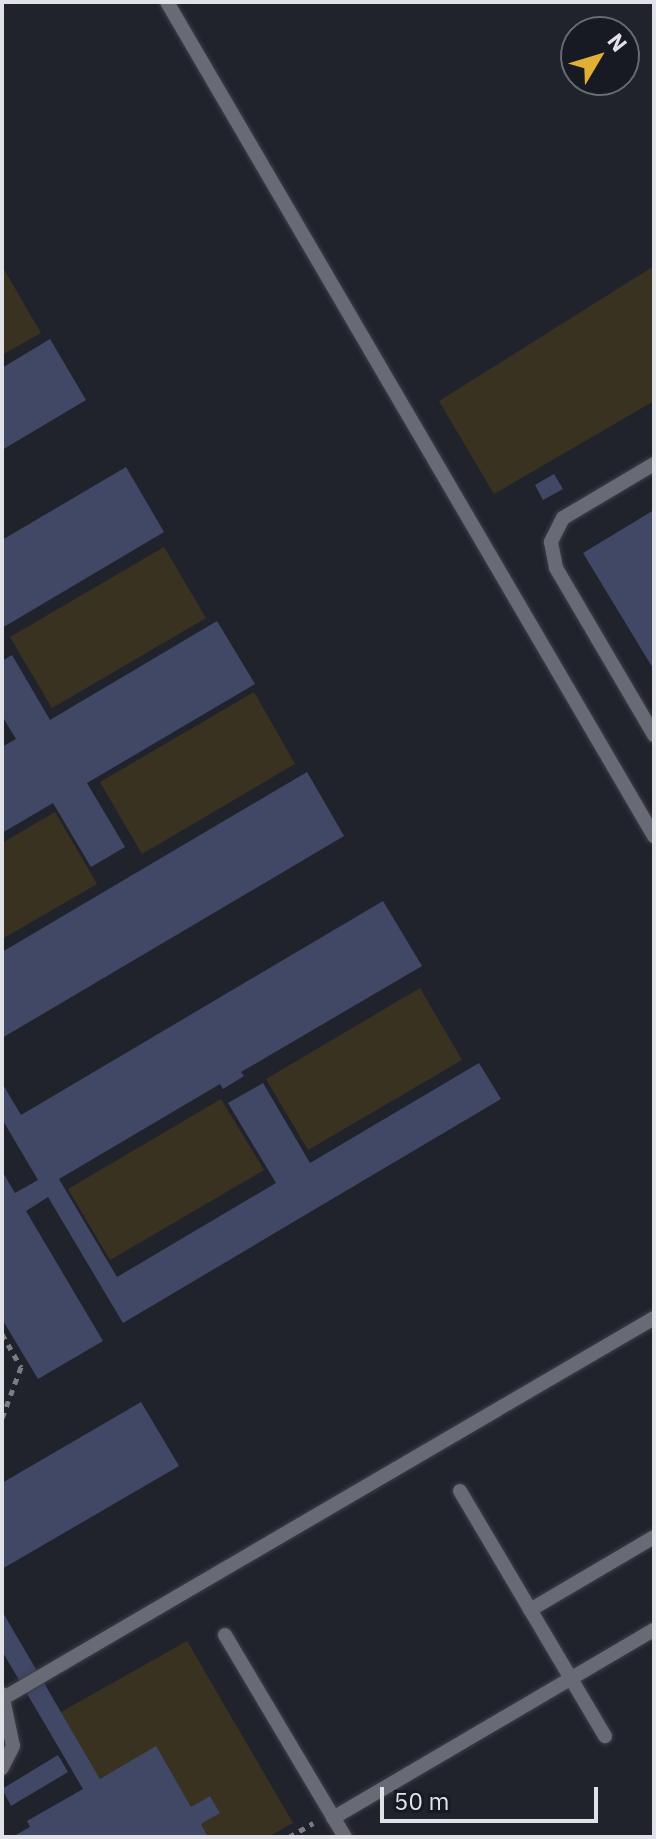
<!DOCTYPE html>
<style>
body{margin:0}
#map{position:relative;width:656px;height:1839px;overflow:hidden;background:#21232c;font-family:"IBM Plex Sans",sans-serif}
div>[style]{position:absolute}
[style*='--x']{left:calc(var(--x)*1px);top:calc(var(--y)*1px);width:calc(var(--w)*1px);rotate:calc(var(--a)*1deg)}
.green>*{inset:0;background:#3a3221}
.building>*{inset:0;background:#404866}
.path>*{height:5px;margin-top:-2.5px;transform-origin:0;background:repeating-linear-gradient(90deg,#7a7c84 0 6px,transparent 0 12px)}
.roads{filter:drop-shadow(0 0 2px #3d3f47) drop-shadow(0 0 2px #3d3f47)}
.service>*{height:14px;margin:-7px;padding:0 7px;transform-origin:7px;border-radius:7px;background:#686b76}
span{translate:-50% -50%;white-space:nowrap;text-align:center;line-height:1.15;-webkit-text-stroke:6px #171a22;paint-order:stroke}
.frame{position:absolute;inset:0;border:4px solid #e0e2e8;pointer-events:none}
.north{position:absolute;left:560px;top:16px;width:80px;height:80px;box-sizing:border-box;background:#171a22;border:2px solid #676a71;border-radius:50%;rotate:52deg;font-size:22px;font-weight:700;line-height:32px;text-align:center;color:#e0e2e8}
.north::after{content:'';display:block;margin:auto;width:28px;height:36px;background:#e0b034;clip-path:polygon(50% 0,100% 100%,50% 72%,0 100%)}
.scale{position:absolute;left:380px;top:1787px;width:218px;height:36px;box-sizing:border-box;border:4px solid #e0e2e8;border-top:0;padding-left:10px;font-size:24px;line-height:28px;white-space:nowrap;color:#e0e2e8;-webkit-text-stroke:6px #171a22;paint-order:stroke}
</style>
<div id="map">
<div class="green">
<i style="clip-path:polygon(2px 266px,41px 333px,2px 355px)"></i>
<i style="clip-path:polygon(654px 266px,654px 401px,494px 494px,439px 401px)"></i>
<i style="clip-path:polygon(164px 547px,206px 618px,52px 708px,10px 637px)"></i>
<i style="clip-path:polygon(254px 692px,295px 764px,142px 854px,100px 782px)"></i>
<i style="clip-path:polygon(55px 812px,97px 884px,2px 939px,2px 843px)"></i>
<i style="clip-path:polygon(420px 988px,462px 1060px,308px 1150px,266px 1079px)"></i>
<i style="clip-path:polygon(221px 1099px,264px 1170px,110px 1260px,68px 1189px)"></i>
<i style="clip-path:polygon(187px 1641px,293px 1823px,268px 1837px,208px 1837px,201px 1824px,220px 1813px,210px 1796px,191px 1807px,156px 1747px,100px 1779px,61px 1712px)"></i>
</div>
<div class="building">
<i style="clip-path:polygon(50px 339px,86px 400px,2px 450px,2px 368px)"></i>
<i style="clip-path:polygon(126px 467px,164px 532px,2px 628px,2px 540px)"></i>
<i style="clip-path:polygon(554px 474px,563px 489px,543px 500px,535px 485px)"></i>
<i style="clip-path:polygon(654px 510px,654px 670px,583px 553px)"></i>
<i style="clip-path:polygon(217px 621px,255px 684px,87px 783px,125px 847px,91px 867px,53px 803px,2px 833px,2px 747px,16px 739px,2px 716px,2px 661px,12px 655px,50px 720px)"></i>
<i style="clip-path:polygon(307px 772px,344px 836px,2px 1038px,2px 952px)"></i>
<i style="clip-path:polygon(383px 901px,422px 966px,241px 1072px,244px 1076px,223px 1089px,220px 1084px,59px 1179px,117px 1277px,276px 1183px,228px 1103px,263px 1083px,310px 1163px,479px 1063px,501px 1099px,123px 1323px,48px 1197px,26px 1211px,103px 1341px,38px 1379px,2px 1319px,2px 1171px,15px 1193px,38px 1180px,2px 1119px,2px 1083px,21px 1115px)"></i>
<i style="clip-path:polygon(141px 1402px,179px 1466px,2px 1569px,2px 1483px)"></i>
<i style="clip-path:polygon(2px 1611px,100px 1779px,156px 1746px,191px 1807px,210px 1796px,220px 1813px,201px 1824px,208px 1837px,12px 1837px,30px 1827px,27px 1821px,83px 1789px,2px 1651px)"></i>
<i style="clip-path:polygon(58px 1755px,68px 1772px,11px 1806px,2px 1789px)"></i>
</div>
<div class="path">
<i style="--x:2;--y:1334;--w:38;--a:60"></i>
<i style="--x:21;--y:1367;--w:54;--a:110.4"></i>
<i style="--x:289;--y:1837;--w:28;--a:-30"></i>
</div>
<div class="roads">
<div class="service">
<i style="--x:167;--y:2;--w:966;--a:59.72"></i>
<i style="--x:654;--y:464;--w:106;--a:149.3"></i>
<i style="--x:563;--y:518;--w:27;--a:117"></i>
<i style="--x:551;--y:542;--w:26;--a:79"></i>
<i style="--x:556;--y:568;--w:194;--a:59.6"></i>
<i style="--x:460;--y:1491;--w:285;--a:59.4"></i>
<i style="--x:530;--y:1610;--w:144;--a:-30.5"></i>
<i style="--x:225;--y:1635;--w:235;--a:59.3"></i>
<i style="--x:2;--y:1694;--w:53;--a:78.1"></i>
<i style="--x:13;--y:1746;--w:25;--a:117"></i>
<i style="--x:2;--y:1699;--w:755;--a:-30.3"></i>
<i style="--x:333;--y:1818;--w:372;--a:-30.4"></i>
</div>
</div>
<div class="frame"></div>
<div class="north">N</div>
<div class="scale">50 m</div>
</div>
